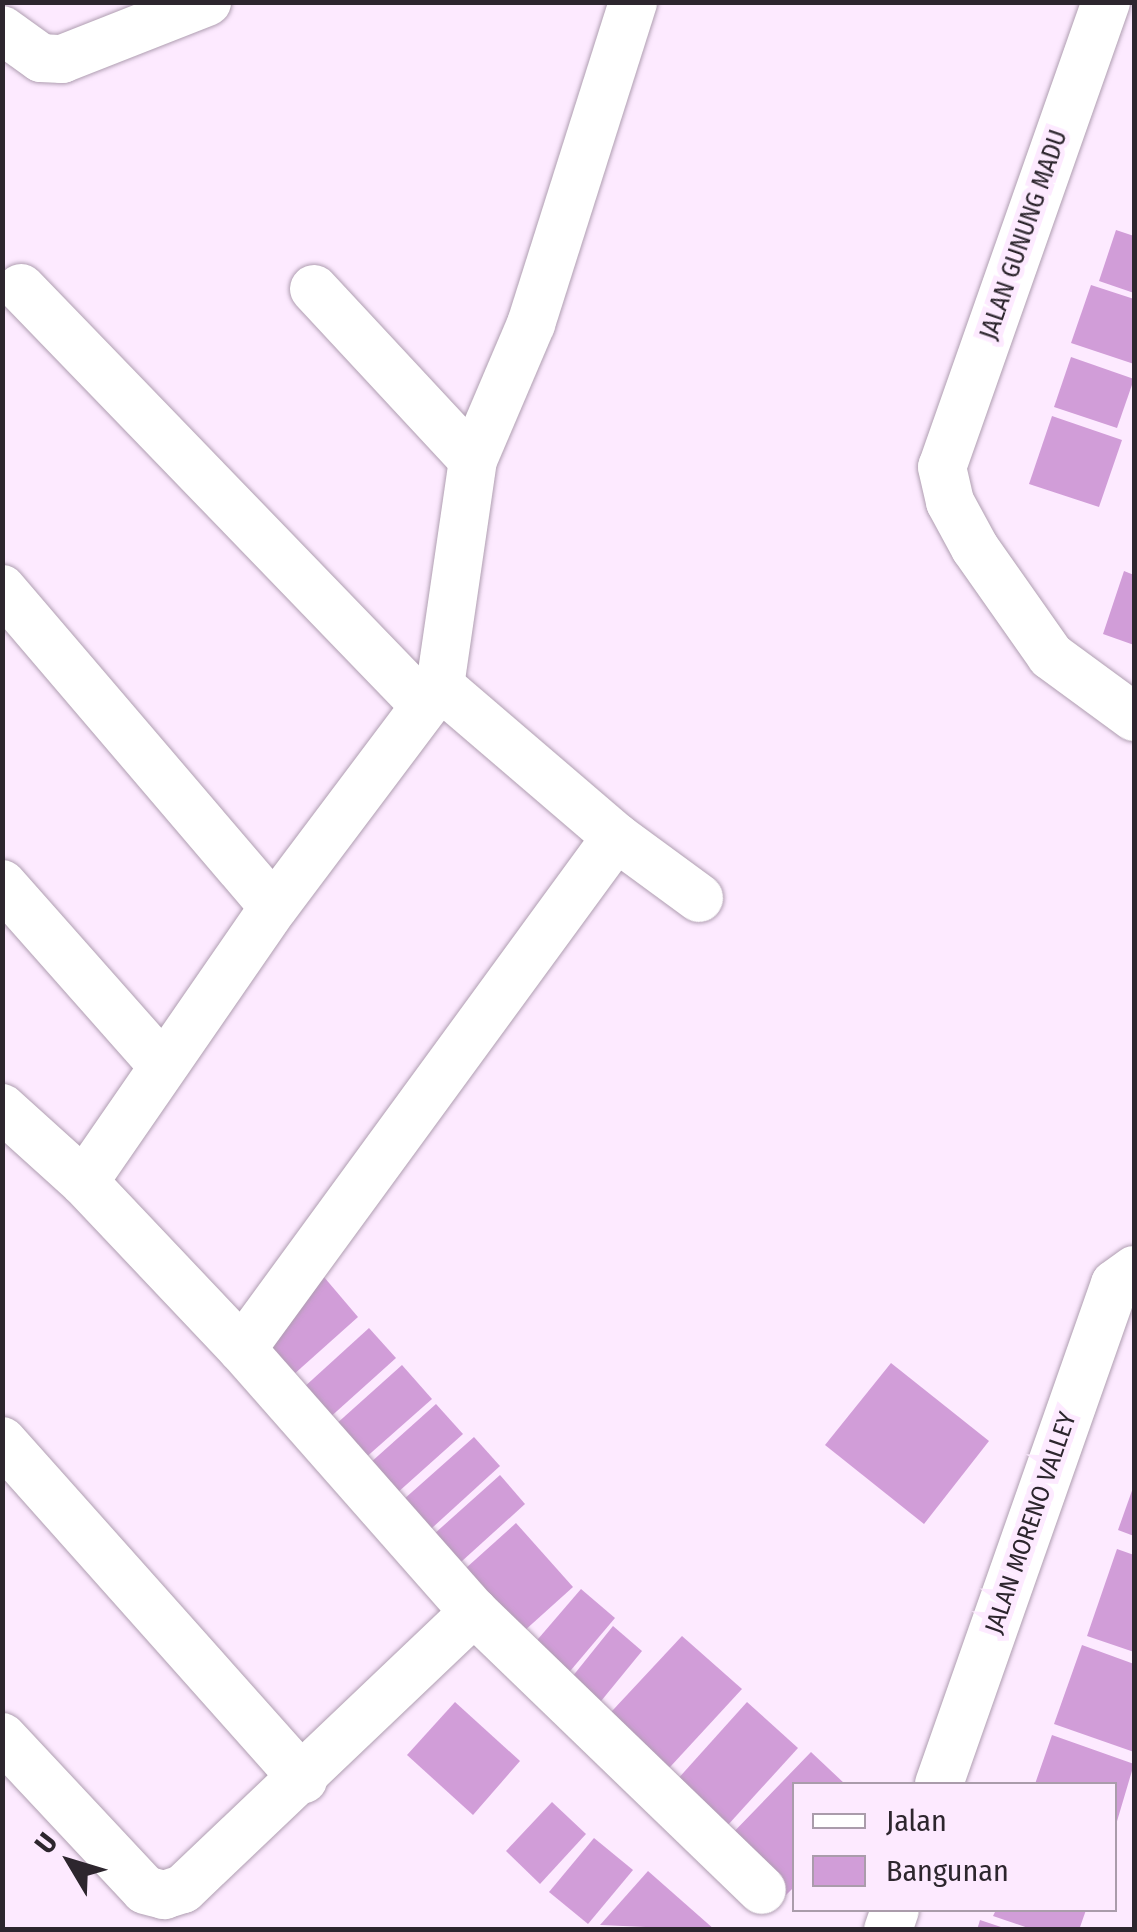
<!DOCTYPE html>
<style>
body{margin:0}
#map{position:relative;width:1137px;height:1932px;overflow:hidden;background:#fdeaff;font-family:"Fira Sans Condensed",sans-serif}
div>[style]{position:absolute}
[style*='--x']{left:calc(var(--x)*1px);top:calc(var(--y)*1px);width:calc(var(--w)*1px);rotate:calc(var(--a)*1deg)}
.building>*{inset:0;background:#d19dd8}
.roads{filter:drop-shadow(0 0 2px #af9eb1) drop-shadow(0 0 2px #af9eb1)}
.street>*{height:48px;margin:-24px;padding:0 24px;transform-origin:24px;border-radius:24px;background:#fff}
span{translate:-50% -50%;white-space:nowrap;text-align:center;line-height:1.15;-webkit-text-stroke:10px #fdeaff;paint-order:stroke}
.street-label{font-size:25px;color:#2d262e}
.frame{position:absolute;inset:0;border:5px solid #2d262e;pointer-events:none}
.legend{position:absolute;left:792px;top:1782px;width:325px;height:130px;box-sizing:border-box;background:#fdeaff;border:2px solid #aa9cab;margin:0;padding:12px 18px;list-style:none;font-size:30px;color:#2d262e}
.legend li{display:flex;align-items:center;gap:20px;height:50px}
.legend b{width:50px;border:2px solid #aa9cab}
.north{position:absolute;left:20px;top:1812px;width:100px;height:100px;-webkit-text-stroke:8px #fdeaff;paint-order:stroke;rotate:308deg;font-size:28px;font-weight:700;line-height:40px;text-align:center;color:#2d262e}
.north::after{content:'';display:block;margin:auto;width:35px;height:45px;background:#2d262e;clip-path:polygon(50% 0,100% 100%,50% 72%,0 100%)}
</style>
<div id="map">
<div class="building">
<i style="clip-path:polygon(1116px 230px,1134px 236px,1134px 293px,1099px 281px)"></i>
<i style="clip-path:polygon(1091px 285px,1134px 299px,1134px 364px,1071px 343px)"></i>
<i style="clip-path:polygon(1071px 357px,1134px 379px,1117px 428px,1054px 407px)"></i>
<i style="clip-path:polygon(1052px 416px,1122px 440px,1099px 507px,1029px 484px)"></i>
<i style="clip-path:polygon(1124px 571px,1134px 575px,1134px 645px,1103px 634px)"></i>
<i style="clip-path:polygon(324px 1277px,358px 1317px,283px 1384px,249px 1345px)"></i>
<i style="clip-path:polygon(369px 1328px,396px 1358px,317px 1429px,291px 1399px)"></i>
<i style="clip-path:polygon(891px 1363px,989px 1441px,924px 1524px,825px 1445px)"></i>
<i style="clip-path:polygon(402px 1365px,432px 1399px,355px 1467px,325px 1434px)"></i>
<i style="clip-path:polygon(436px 1404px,463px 1434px,387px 1502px,360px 1472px)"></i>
<i style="clip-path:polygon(474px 1437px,500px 1466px,421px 1538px,394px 1508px)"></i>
<i style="clip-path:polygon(500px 1475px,525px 1504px,451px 1571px,424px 1543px)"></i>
<i style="clip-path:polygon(1134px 1485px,1134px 1536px,1118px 1530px)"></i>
<i style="clip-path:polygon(516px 1523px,573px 1587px,513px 1641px,456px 1577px)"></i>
<i style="clip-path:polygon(1117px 1549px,1134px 1555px,1134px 1652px,1087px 1636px)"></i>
<i style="clip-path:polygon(581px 1589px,615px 1618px,560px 1683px,526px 1653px)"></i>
<i style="clip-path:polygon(613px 1626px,642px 1651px,588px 1717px,560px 1692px)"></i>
<i style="clip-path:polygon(682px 1636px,742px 1689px,659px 1779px,599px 1725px)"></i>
<i style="clip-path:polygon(1082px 1645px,1134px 1664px,1134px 1752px,1054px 1724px)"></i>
<i style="clip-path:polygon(455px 1702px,520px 1761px,473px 1815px,407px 1755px)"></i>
<i style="clip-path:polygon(747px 1702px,798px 1748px,717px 1837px,667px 1791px)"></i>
<i style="clip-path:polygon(1052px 1735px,1134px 1764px,1115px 1828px,1114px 1784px,1035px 1784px)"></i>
<i style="clip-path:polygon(811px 1752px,845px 1784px,794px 1784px,794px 1887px,784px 1897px,726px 1840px)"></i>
<i style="clip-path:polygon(552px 1802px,586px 1834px,540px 1884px,506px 1851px)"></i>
<i style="clip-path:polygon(594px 1838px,633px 1870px,588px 1924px,549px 1892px)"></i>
<i style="clip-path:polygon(648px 1871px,715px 1930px,600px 1925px)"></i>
<i style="clip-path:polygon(996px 1910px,1086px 1910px,1079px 1930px,1034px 1930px,993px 1916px)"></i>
<i style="clip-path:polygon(980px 1920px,1007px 1929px,1006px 1930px,977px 1930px)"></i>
</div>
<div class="roads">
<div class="street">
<i style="--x:1106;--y:2;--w:493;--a:109.4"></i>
<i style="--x:942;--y:467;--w:36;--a:77"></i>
<i style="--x:950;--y:502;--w:52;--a:61.5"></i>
<i style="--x:975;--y:548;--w:132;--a:54.9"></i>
<i style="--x:1051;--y:656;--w:103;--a:36.3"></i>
<i style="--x:2;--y:30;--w:48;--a:35.7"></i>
<i style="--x:41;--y:58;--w:21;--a:3"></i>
<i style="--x:62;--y:59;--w:156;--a:-21.5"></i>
<i style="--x:21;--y:288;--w:580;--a:45.98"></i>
<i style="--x:314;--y:289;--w:233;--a:47.1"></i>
<i style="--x:2;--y:589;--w:418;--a:49.5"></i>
<i style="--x:440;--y:686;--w:232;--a:40.6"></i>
<i style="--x:616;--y:837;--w:103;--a:36.3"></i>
<i style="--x:2;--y:884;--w:242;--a:48.5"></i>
<i style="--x:2;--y:1108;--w:110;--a:42.1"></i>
<i style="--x:84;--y:1182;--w:230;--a:46.6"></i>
<i style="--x:242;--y:1349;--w:351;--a:48.6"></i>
<i style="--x:474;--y:1612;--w:400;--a:44"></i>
<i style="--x:84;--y:1182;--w:334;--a:-55.4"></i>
<i style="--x:274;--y:907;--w:276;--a:-53.1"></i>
<i style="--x:440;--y:686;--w:228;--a:-81.7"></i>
<i style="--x:473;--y:460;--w:148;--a:-66.9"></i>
<i style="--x:531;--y:324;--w:338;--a:-72.4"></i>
<i style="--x:242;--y:1349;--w:634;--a:-53.85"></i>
<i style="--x:2;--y:1441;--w:453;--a:48.3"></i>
<i style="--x:2;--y:1737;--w:209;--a:46.9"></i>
<i style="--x:145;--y:1890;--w:20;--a:15"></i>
<i style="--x:164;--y:1895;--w:20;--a:-18"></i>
<i style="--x:183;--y:1889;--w:402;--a:-43.6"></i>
<i style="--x:939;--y:1784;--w:530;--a:-70.61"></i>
<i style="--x:1115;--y:1284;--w:24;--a:-36"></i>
<i style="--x:888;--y:1930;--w:21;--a:-71"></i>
</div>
</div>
<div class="street-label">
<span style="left:1024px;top:235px;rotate:-71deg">JALAN GUNUNG MADU</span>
<span style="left:1031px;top:1523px;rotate:-71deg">JALAN MORENO VALLEY</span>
</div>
<div class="frame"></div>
<ul class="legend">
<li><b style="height:12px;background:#fff"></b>Jalan</li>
<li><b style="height:28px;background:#d19dd8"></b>Bangunan</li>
</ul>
<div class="north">U</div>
</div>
